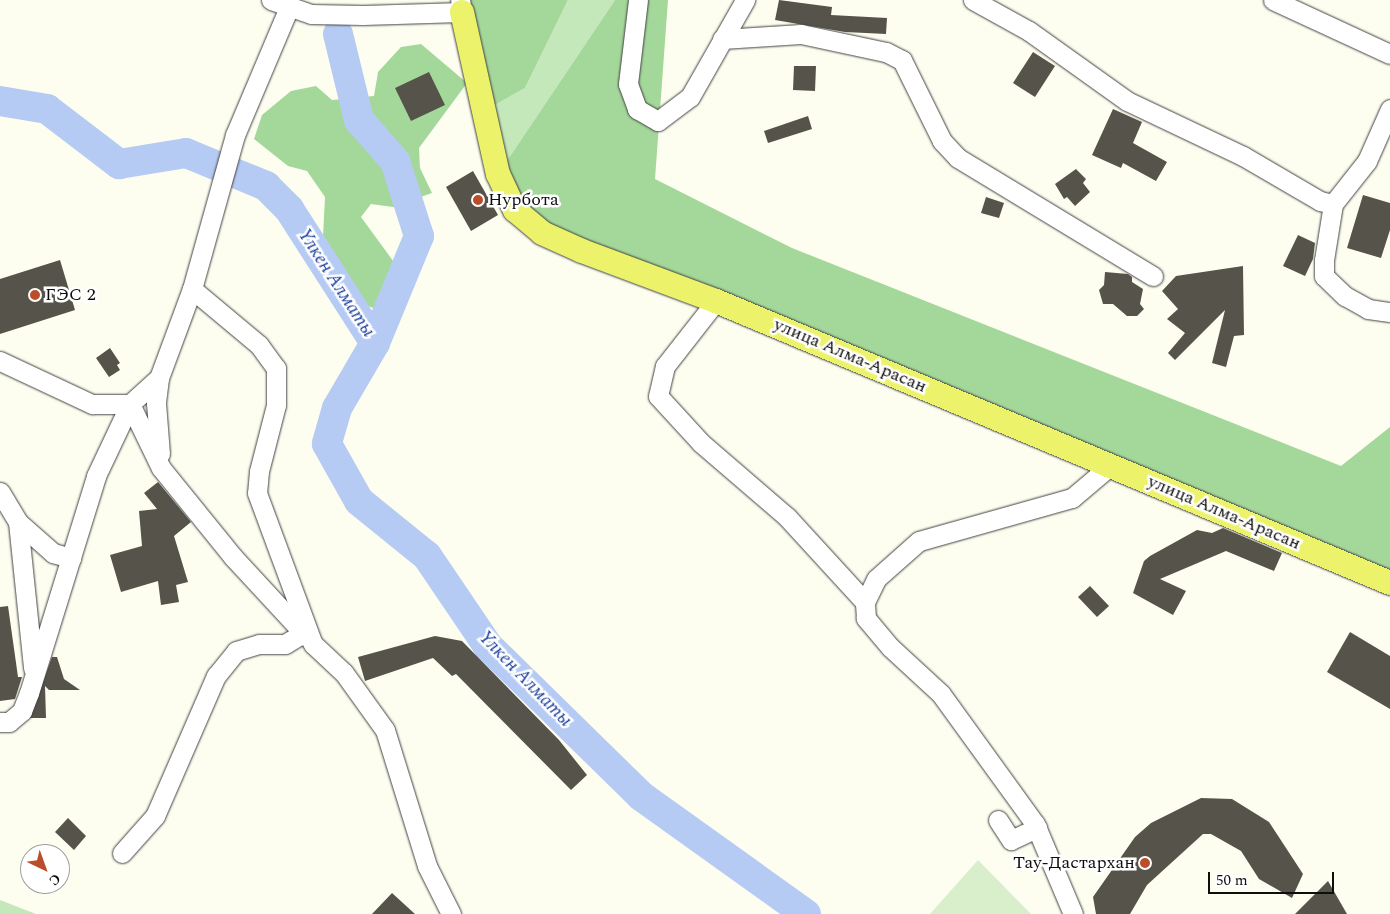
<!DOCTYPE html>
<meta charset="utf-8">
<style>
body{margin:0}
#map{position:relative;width:1390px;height:914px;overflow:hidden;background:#fdfef0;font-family:Spectral,serif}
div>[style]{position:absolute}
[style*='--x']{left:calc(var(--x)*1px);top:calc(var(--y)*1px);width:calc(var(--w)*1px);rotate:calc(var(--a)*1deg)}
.green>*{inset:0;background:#c4e8ba}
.forest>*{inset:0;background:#a4d89a}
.pitch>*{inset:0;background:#d9efcc}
.river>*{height:30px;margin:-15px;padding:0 15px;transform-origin:15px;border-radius:15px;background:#b6cbf4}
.building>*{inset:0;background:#56534b}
.roads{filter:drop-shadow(0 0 1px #414141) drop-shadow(0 0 1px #414141)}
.minor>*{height:19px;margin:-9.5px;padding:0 9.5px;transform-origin:9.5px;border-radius:9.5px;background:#fff}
.major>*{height:24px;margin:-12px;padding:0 12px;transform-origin:12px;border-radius:12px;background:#ecf36b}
.dots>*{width:14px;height:14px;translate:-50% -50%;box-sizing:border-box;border:2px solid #fff;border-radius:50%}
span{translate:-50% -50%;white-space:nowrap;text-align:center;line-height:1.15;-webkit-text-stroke:5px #fff;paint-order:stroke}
.poi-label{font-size:18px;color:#0e0e0e}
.left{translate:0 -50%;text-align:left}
.right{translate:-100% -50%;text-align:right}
.street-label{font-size:18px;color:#0e0e0e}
.water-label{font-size:19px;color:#1b3e9c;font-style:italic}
.north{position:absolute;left:20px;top:844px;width:50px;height:50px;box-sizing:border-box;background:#fff;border:1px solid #9f9f9f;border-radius:50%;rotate:138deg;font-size:14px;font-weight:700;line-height:20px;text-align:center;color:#0e0e0e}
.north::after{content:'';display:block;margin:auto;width:18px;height:22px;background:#ba4e2b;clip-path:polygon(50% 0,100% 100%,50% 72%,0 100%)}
.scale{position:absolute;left:1208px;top:872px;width:126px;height:22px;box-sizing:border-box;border:2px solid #0e0e0e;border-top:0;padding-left:6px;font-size:15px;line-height:18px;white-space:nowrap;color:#0e0e0e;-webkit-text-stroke:4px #fff;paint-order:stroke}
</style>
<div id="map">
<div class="green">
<i style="clip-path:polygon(568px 0,615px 0,498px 174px,484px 111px,525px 88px)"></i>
<i style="clip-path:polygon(0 900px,36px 914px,0 914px)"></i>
</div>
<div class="forest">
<i style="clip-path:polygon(460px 0,568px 0,525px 88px,484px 111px)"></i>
<i style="clip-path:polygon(615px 0,668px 0,655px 179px,792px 248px,1341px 466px,1390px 427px,1390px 583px,515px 210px,498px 174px)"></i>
<i style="clip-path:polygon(421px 44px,467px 83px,419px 148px,420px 168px,432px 193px,393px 207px,371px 204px,361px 217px,399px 269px,375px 309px,362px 303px,323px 237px,325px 197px,307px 171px,288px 166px,254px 139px,262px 115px,291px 91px,316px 86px,332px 100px,374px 96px,378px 72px,401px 47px)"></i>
</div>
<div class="pitch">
<i style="clip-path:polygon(978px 860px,1031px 914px,930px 914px)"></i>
</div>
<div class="river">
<i style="--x:338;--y:34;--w:89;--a:76.3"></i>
<i style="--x:359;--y:120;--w:55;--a:48.7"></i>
<i style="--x:395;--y:161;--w:79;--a:72.3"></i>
<i style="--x:419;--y:236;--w:116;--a:112.4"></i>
<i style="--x:0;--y:101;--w:48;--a:9.7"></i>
<i style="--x:47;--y:109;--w:91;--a:37.4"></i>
<i style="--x:119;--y:164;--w:68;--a:-9.3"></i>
<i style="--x:186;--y:153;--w:87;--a:22.4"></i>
<i style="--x:266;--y:186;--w:33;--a:45"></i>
<i style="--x:289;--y:209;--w:159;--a:57.3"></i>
<i style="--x:375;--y:343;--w:75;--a:120.3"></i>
<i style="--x:337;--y:408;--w:37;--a:106"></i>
<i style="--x:327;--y:444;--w:65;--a:60.7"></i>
<i style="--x:359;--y:501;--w:87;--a:39"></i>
<i style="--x:427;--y:556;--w:109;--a:55.9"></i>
<i style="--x:488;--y:646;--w:214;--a:44.4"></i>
<i style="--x:641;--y:796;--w:203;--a:35.6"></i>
</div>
<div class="building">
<i style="clip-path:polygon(779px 0,832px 7px,831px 15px,887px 18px,886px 34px,845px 32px,775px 20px)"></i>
<i style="clip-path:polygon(1033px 52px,1055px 66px,1035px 97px,1013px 83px)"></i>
<i style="clip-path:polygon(794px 66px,816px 66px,815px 91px,793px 90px)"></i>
<i style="clip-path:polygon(429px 72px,445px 105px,411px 121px,395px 88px)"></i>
<i style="clip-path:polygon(1113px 109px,1142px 122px,1133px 143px,1167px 162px,1156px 181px,1123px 163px,1121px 168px,1092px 155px)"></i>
<i style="clip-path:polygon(808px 116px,812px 129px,768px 143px,764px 131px)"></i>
<i style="clip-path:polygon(1076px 169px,1086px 179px,1083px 183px,1090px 192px,1075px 206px,1067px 197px,1064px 199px,1055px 184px)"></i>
<i style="clip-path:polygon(473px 171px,498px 215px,471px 231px,446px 187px)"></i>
<i style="clip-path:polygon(1363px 195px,1390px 203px,1390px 230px,1381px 258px,1347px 248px)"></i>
<i style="clip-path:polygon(986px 197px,1004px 203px,999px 218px,981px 213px)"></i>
<i style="clip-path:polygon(1298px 235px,1315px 243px,1313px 259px,1305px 276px,1283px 266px)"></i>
<i style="clip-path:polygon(60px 260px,75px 310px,0 334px,0 279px)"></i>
<i style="clip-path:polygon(1243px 266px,1244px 335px,1234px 336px,1226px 367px,1212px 363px,1225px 310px,1175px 360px,1168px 353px,1185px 333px,1167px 319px,1178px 309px,1162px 291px,1176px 276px)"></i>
<i style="clip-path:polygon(1105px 272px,1128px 274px,1132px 277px,1132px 282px,1143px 289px,1140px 304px,1144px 309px,1137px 316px,1127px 316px,1113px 304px,1103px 304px,1099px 290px,1104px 285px)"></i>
<i style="clip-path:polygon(110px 348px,120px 363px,117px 365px,120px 370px,109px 377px,96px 358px)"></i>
<i style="clip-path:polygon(158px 482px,191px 522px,174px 536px,188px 582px,176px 585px,179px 602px,161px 605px,158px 581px,121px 592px,110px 555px,142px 546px,139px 511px,157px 509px,144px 493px)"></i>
<i style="clip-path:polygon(1223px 528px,1282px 553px,1274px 571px,1226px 551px,1160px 579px,1186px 591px,1173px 615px,1133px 593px,1144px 561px,1150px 556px,1197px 530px,1212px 533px)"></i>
<i style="clip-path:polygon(1090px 586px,1109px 606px,1097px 617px,1078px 597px)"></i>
<i style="clip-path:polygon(8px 606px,18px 677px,22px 677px,15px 699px,0 701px,0 607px)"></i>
<i style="clip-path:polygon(1350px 632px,1390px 656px,1390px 709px,1327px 672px)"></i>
<i style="clip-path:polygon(435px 636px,462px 641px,559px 740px,587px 775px,571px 790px,456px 674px,452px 676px,433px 658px,365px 681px,358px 657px)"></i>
<i style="clip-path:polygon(52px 657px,57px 657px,64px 679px,80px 690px,49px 690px,45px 686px,46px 718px,30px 718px)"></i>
<i style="clip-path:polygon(1201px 798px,1232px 799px,1269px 822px,1303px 874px,1292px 898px,1259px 879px,1241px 851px,1211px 834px,1203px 834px,1147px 885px,1130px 914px,1096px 914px,1093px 897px,1135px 837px,1151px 823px)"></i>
<i style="clip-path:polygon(68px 818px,86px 836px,74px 850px,55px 832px)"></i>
<i style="clip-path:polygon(1328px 881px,1347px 914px,1295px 914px)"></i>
<i style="clip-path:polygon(392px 893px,415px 914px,372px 914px)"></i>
</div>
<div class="roads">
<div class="minor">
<i style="--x:271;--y:0;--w:42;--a:19.3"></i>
<i style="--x:311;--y:14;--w:52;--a:1.1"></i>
<i style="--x:363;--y:15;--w:99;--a:-1.7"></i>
<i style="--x:462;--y:12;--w:12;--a:-99"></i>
<i style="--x:638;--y:0;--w:85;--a:96.8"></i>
<i style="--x:628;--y:84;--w:27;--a:70"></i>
<i style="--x:637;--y:109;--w:24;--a:30"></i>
<i style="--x:658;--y:121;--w:40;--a:-37"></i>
<i style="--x:690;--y:97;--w:112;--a:-60.4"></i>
<i style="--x:973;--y:0;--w:64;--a:29"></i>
<i style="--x:1029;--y:31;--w:120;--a:35.5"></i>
<i style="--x:1127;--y:101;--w:128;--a:25.4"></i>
<i style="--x:1243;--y:156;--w:89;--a:30.3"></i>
<i style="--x:1320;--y:201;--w:13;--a:13"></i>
<i style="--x:1273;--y:0;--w:129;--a:24.8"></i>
<i style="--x:722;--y:39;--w:79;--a:-3.6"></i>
<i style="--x:801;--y:34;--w:87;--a:12"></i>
<i style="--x:886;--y:52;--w:18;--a:27"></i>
<i style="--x:902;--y:60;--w:90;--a:63.7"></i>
<i style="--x:942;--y:141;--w:23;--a:47"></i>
<i style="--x:958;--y:158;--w:228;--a:31.2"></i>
<i style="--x:1390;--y:109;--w:57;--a:113.9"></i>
<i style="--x:1367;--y:161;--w:55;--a:128.3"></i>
<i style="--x:1333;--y:204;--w:57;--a:99.1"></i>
<i style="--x:1324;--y:260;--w:16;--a:90"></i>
<i style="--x:1324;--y:276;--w:29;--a:44"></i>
<i style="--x:1345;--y:296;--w:26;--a:29"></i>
<i style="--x:1368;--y:309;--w:22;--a:8"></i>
<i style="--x:192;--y:289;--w:87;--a:39.9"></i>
<i style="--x:259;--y:345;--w:29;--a:54"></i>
<i style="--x:276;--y:368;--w:37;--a:90"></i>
<i style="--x:276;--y:405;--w:68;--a:104.4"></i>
<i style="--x:259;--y:471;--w:22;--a:95"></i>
<i style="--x:257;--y:493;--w:161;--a:69.7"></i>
<i style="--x:313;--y:644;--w:42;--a:43.1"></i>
<i style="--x:344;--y:673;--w:70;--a:54.3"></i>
<i style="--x:385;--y:730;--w:142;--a:72.8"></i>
<i style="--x:427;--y:866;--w:54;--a:63.4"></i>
<i style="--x:716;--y:301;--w:83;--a:128.1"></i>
<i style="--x:665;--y:366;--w:31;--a:103"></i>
<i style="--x:658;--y:396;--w:64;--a:47.5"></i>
<i style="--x:701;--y:443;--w:113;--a:40.7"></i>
<i style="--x:787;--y:517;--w:115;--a:47.5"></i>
<i style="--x:0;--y:361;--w:102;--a:25.1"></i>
<i style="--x:92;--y:404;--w:38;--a:0"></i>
<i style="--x:159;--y:378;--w:25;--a:97"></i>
<i style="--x:156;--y:403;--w:51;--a:85.5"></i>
<i style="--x:130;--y:404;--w:71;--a:64.2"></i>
<i style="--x:161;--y:468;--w:114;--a:51"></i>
<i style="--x:233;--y:557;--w:109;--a:47.2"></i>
<i style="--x:0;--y:492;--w:35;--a:59"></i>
<i style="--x:18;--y:522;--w:147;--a:84.1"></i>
<i style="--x:18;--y:522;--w:47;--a:41.5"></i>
<i style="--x:53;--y:553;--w:19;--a:16"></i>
<i style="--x:0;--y:722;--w:9;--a:0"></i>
<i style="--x:9;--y:722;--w:17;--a:-40"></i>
<i style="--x:22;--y:711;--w:19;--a:-69"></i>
<i style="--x:29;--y:693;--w:227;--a:-72.8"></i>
<i style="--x:96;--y:476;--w:80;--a:-64.7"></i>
<i style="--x:130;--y:404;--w:39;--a:-42"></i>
<i style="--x:159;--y:378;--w:95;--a:-69.7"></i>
<i style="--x:192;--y:289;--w:160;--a:-74.4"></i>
<i style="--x:235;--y:135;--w:139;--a:-67.1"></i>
<i style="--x:998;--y:820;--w:24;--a:57"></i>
<i style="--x:1011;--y:840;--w:29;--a:-25"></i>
<i style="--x:122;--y:853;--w:50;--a:-48.3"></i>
<i style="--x:155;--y:816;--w:153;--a:-66.5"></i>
<i style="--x:216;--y:676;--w:32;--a:-51"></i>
<i style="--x:236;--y:651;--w:24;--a:-17"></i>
<i style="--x:259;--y:644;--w:26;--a:0"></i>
<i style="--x:285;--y:644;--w:21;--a:-31"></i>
<i style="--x:1073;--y:914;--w:98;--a:-112.9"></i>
<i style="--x:1035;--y:824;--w:160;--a:-125.9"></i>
<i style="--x:941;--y:694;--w:69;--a:-137.3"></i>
<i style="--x:890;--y:647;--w:38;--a:-130"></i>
<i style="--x:866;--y:618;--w:16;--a:-94"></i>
<i style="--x:865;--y:602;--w:25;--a:-64"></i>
<i style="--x:876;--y:579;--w:57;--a:-41.5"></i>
<i style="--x:919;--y:541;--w:159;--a:-15.7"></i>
<i style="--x:1072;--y:498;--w:51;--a:-40.2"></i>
</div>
<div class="major">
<i style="--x:462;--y:12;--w:166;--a:77.5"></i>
<i style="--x:498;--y:174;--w:40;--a:65"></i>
<i style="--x:515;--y:210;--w:35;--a:40"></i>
<i style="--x:542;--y:233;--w:44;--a:24.2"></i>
<i style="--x:582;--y:251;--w:143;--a:20.5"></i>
<i style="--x:716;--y:301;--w:731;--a:22.7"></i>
</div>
</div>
<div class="dots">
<i style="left:478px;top:200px;background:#ba4e2b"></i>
<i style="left:35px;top:295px;background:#ba4e2b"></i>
<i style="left:1145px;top:863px;background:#ba4e2b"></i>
</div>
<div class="poi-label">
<span class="left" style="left:488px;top:200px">Нурбота</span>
<span class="left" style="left:45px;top:295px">ГЭС 2</span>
<span class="right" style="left:1135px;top:863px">Тау-Дастархан</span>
</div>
<div class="street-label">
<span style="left:850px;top:356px;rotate:23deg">улица Алма-Арасан</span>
<span style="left:1224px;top:513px;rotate:23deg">улица Алма-Арасан</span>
</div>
<div class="water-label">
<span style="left:336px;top:283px;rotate:57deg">Үлкен Алматы</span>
<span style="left:525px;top:679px;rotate:46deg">Үлкен Алматы</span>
</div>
<div class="north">С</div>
<div class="scale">50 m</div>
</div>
